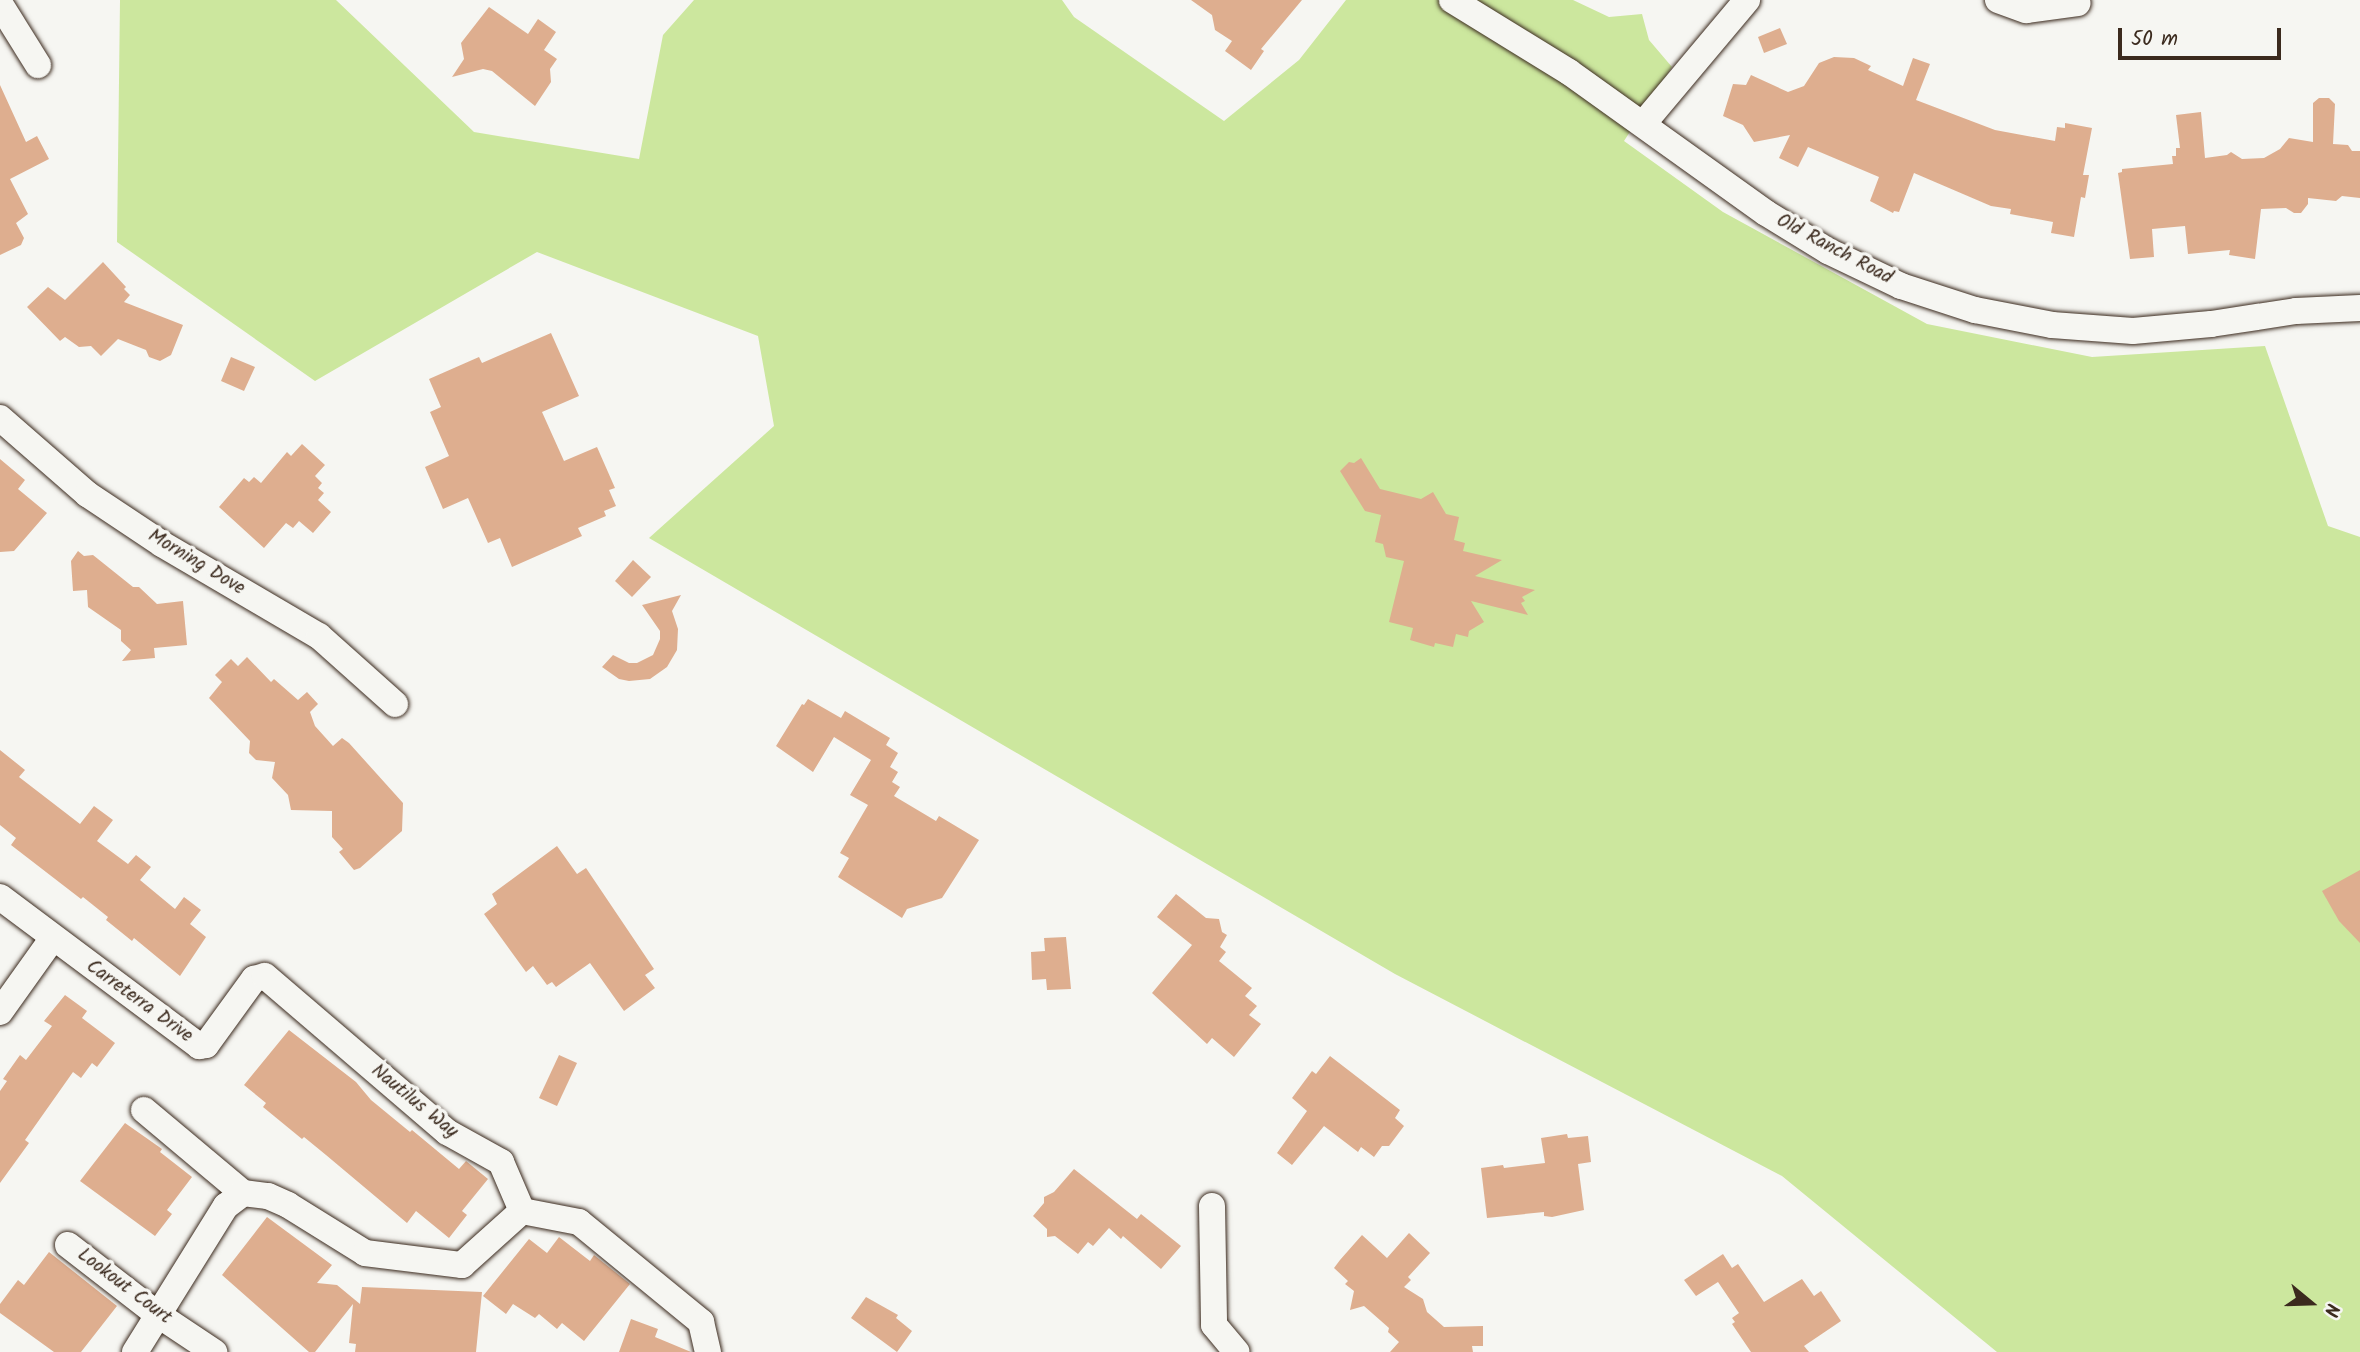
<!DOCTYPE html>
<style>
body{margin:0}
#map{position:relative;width:2360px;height:1352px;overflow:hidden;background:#f6f6f2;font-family:Kalam,sans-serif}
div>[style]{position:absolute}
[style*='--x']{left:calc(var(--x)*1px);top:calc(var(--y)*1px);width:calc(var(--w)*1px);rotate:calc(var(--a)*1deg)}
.green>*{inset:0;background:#cce79e}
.building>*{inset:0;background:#deae8f}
.roads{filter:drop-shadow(0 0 2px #3b2a1e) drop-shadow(0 0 2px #3b2a1e)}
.minor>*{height:26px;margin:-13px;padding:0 13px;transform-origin:13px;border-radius:13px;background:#f6f6f2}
span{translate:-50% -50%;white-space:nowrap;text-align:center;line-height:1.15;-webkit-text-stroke:7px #f6f6f2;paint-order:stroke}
.street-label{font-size:19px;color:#3b2a1e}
.north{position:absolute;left:2276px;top:1268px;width:70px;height:70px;-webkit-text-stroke:5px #f6f6f2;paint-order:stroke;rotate:109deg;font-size:19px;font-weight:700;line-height:28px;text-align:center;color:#3b2a1e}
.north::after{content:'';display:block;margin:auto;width:24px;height:32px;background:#3b2a1e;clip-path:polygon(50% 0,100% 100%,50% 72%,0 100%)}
.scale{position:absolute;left:2118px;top:28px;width:163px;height:32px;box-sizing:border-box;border:4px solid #3b2a1e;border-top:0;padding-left:9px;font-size:21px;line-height:24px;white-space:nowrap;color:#3b2a1e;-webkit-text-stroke:5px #f6f6f2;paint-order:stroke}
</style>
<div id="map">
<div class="green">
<i style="clip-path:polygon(120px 0,336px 0,474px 132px,639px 159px,663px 35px,694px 0,1062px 0,1074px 17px,1224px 121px,1299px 60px,1346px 0,1573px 0,1609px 17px,1642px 14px,1649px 40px,1672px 67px,1624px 141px,1723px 212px,1927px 324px,2092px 357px,2265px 346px,2328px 526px,2360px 537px,2360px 1352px,1997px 1352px,1782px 1176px,1395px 974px,649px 538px,774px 426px,758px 336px,537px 252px,315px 381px,117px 242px)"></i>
</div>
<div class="building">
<i style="clip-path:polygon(1191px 0,1302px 0,1261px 49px,1264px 51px,1251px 70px,1225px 51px,1232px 41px,1215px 30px,1212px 15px)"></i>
<i style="clip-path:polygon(489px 7px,528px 34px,538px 19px,556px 32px,544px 50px,557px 59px,550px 69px,551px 82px,535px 106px,492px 71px,483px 69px,452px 77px,464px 59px,461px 43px)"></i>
<i style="clip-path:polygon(1780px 28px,1787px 44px,1764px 53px,1758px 37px)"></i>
<i style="clip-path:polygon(1834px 57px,1854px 58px,1871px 66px,1868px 70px,1903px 86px,1913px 58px,1930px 64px,1916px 100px,1995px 130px,2055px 141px,2057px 127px,2065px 128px,2065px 123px,2092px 128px,2083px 175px,2089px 175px,2085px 198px,2081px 197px,2074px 237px,2051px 233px,2053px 222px,2010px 214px,2011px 209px,1991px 206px,1914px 173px,1899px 212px,1894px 211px,1893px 213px,1870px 201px,1879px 177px,1808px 147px,1798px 167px,1779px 158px,1790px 135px,1754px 142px,1743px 125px,1723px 116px,1733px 84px,1746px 85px,1751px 75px,1788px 92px,1804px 86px,1819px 63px)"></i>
<i style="clip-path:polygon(0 85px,26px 142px,37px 136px,49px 159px,10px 179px,28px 214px,16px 223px,24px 238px,21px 245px,0 255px)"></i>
<i style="clip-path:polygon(2319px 98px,2329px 98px,2335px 104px,2333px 144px,2348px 145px,2352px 151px,2360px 151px,2360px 198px,2342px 196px,2336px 201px,2308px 198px,2308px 204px,2301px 213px,2294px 213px,2286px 208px,2261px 209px,2255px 259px,2229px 255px,2230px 250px,2188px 254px,2185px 226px,2152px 229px,2154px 257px,2130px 259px,2118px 173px,2122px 172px,2122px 169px,2173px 164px,2172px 156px,2176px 156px,2176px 148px,2180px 148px,2176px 115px,2201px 112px,2205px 158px,2227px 155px,2231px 152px,2242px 159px,2264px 158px,2280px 149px,2289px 138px,2313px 142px,2313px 103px)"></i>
<i style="clip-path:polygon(103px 262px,126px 287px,124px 289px,130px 295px,124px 302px,183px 325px,171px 355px,160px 361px,149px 357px,146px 350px,118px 339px,101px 356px,91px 346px,79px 347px,65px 337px,60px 341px,27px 307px,48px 287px,65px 300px)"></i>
<i style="clip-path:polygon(551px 333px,579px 396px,542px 412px,564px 461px,597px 447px,615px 488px,609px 490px,616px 506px,604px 511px,606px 516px,578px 528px,582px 536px,512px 567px,500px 538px,488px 543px,468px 498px,443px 509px,425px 467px,449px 456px,430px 412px,441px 407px,429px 379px,479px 357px,482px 363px)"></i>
<i style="clip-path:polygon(231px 357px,255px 367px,244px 391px,221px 381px)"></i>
<i style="clip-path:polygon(302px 444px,325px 465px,315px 476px,322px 483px,318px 488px,324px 493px,318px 500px,331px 512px,313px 533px,299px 521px,293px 528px,286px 523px,264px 548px,219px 507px,244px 478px,249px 482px,254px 477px,261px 483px,287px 452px,291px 456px)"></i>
<i style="clip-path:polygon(1361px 458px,1380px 489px,1421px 499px,1433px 492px,1446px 514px,1459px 517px,1454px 540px,1465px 543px,1463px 551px,1502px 560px,1475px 576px,1535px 590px,1522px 597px,1525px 601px,1521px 603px,1528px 615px,1471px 601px,1484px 622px,1469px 631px,1468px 637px,1456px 634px,1453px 647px,1435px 643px,1434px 647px,1410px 640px,1413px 628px,1389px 622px,1404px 561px,1386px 557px,1383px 544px,1375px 542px,1381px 515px,1365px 511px,1340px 471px,1349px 462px,1354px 463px)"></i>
<i style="clip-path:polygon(0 459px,25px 480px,18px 489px,47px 513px,14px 551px,0 552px)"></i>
<i style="clip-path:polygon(78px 551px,84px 556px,93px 555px,133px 587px,139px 587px,157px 604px,183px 601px,187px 645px,154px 648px,155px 658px,122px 661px,131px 650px,121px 641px,121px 630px,88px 607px,87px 590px,73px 591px,71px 561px)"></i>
<i style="clip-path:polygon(633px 560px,651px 577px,632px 597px,615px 581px)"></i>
<i style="clip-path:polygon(681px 595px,672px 611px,678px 629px,677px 650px,667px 667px,650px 679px,629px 681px,619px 679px,602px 667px,613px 655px,629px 663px,637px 663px,653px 655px,660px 639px,660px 631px,642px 605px)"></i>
<i style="clip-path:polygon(247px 657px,271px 682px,274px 679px,298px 700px,307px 692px,318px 704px,310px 712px,315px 726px,333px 746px,342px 738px,349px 743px,403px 803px,402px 831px,360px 868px,354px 870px,339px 852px,343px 849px,332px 837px,332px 811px,291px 810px,288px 795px,272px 778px,275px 762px,256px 760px,249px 753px,250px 741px,209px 698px,222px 682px,215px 675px,231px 659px,238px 666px)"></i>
<i style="clip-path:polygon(808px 699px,841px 718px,845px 711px,890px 738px,886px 745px,898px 753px,890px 767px,898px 772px,892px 782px,900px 787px,894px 796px,936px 821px,939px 816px,979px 840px,942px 898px,907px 909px,902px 918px,838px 877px,849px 858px,840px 853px,868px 805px,850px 795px,871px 760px,834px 737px,813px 772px,776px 746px,802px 704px,804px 705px)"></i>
<i style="clip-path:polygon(0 750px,25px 770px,19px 777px,80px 824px,94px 806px,113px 820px,97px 841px,128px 864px,136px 855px,151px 867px,140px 880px,175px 909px,184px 897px,201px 910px,190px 924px,206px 937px,180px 976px,134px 938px,132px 941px,106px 920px,108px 917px,83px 897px,81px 899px,11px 845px,16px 838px,0 825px)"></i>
<i style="clip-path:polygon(557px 846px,577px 874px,586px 868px,654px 969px,645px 975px,655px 988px,624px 1011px,590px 963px,556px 987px,552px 982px,547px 985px,533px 966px,526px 972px,484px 914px,497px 904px,492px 894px)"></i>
<i style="clip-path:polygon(2360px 870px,2360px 943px,2339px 921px,2322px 891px)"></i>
<i style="clip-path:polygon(1176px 894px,1206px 918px,1219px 919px,1222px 932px,1227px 935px,1220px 947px,1226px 952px,1219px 961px,1252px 988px,1245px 996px,1257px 1006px,1249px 1015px,1261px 1024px,1234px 1057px,1212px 1038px,1207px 1044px,1152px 993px,1192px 945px,1157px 917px)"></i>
<i style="clip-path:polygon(1066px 937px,1071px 989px,1047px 990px,1046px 979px,1032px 980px,1031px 952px,1045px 951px,1044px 938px)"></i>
<i style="clip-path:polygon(65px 995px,87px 1011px,82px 1018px,115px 1043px,97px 1067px,92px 1063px,81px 1078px,73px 1072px,25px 1140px,29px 1143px,0 1183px,0 1091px,7px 1081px,3px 1079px,20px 1055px,26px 1060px,52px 1026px,44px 1021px)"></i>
<i style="clip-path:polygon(289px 1030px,356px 1082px,371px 1100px,410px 1132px,412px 1130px,459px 1169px,466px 1161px,488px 1179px,462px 1211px,467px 1215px,449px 1238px,416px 1211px,407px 1223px,326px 1155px,304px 1137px,302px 1139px,263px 1107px,266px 1103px,244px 1085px)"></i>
<i style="clip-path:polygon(559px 1055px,577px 1063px,557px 1106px,539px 1098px)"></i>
<i style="clip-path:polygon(1330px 1056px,1400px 1110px,1395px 1118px,1404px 1126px,1389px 1146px,1382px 1146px,1374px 1157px,1361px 1147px,1358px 1152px,1324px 1126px,1292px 1165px,1277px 1153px,1307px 1111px,1292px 1098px,1312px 1071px,1316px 1074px)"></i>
<i style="clip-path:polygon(125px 1123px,162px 1149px,160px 1152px,192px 1177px,167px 1210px,172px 1214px,155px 1236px,80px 1181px)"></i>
<i style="clip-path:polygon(1567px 1134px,1568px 1138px,1588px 1136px,1591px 1162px,1578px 1164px,1584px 1210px,1552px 1217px,1544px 1216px,1544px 1212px,1487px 1218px,1481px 1168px,1503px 1165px,1504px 1168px,1545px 1163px,1541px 1138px)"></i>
<i style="clip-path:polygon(1074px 1169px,1137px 1219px,1141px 1214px,1181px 1246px,1161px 1269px,1123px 1236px,1121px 1239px,1109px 1228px,1093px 1246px,1088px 1242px,1078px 1254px,1055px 1236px,1047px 1237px,1047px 1229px,1033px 1216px,1044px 1203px,1044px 1197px,1054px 1192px)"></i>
<i style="clip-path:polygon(267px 1217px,332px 1265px,317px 1283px,337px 1285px,360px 1304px,362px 1287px,482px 1292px,476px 1352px,355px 1352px,356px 1344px,349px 1343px,353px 1304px,315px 1352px,309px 1352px,222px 1275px)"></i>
<i style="clip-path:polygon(1409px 1233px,1430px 1253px,1408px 1277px,1411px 1280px,1404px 1287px,1423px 1299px,1427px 1312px,1444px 1327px,1483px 1326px,1483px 1346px,1472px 1346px,1473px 1352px,1390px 1352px,1399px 1342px,1388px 1332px,1389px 1328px,1364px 1306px,1350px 1310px,1354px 1291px,1345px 1284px,1348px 1281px,1334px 1268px,1340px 1260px,1362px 1235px,1387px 1258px)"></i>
<i style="clip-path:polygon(559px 1237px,590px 1261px,594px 1255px,630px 1284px,584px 1341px,562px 1323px,557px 1329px,539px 1314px,535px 1318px,513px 1304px,506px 1314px,483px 1296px,529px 1239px,547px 1253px)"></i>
<i style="clip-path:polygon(49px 1252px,117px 1306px,81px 1352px,54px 1352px,0 1313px,0 1304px,18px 1280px,24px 1285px)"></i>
<i style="clip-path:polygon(1723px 1254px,1732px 1268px,1738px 1264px,1764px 1302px,1802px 1279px,1814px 1296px,1821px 1291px,1841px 1321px,1804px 1346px,1809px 1352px,1751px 1352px,1732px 1324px,1735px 1322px,1732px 1318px,1739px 1313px,1718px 1282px,1696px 1296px,1684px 1280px)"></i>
<i style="clip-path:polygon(866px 1297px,898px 1315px,896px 1318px,912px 1331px,897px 1352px,851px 1318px)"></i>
<i style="clip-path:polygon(631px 1319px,658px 1329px,655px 1337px,691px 1352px,619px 1352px)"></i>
</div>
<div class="roads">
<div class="minor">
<i style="--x:1452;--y:0;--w:137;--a:31.6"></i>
<i style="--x:1569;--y:72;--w:242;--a:35.6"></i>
<i style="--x:1766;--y:213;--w:73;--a:31.5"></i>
<i style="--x:1828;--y:251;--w:81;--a:25.6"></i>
<i style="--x:1901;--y:286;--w:78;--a:18"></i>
<i style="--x:1975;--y:310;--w:78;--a:11"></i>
<i style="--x:2052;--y:325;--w:81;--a:4.2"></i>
<i style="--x:2133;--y:331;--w:78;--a:-5.1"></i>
<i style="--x:2211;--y:324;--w:86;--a:-8.7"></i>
<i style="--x:2296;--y:311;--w:64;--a:-2.7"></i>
<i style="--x:1998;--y:0;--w:30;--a:20"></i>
<i style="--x:2026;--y:10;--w:52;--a:-7.7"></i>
<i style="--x:0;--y:4;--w:72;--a:58.1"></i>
<i style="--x:1643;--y:124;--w:162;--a:-50"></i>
<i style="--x:0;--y:418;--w:116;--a:41.1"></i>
<i style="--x:87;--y:494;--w:90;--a:33.7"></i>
<i style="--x:162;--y:544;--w:182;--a:30.4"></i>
<i style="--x:319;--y:636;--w:102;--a:41.8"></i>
<i style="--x:0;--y:897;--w:249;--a:36.8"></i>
<i style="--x:199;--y:1046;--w:7;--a:-8"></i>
<i style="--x:206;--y:1045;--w:82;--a:-54"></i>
<i style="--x:254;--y:979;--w:11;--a:-15"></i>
<i style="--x:265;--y:976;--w:240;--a:40.6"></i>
<i style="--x:447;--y:1132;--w:62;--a:29.1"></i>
<i style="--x:501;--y:1162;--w:53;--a:66.8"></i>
<i style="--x:522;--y:1211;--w:58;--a:10.9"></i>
<i style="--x:579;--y:1222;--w:158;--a:39.3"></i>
<i style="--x:701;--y:1322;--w:31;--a:77"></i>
<i style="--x:0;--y:1012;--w:90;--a:-54.5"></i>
<i style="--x:144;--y:1110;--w:129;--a:40"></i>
<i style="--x:1212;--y:1206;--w:119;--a:89"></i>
<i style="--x:1214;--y:1325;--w:35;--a:50"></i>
<i style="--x:68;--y:1245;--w:113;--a:37.8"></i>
<i style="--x:157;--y:1314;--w:69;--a:33.7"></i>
<i style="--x:135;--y:1352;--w:172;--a:-58.1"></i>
<i style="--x:226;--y:1206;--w:21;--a:-37"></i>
<i style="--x:243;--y:1193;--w:25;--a:7"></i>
<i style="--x:268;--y:1196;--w:22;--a:24"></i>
<i style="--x:288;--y:1205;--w:91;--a:31.9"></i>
<i style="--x:365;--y:1253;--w:98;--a:7.1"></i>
<i style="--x:462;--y:1265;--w:81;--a:-42"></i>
</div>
</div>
<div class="street-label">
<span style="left:1834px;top:250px;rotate:28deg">Old Ranch Road</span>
<span style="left:196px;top:563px;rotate:31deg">Morning Dove</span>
<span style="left:139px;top:1002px;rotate:36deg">Carreterra Drive</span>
<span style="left:414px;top:1102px;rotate:39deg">Nautilus Way</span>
<span style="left:124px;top:1287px;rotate:37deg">Lookout Court</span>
</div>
<div class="north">N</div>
<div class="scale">50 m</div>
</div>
